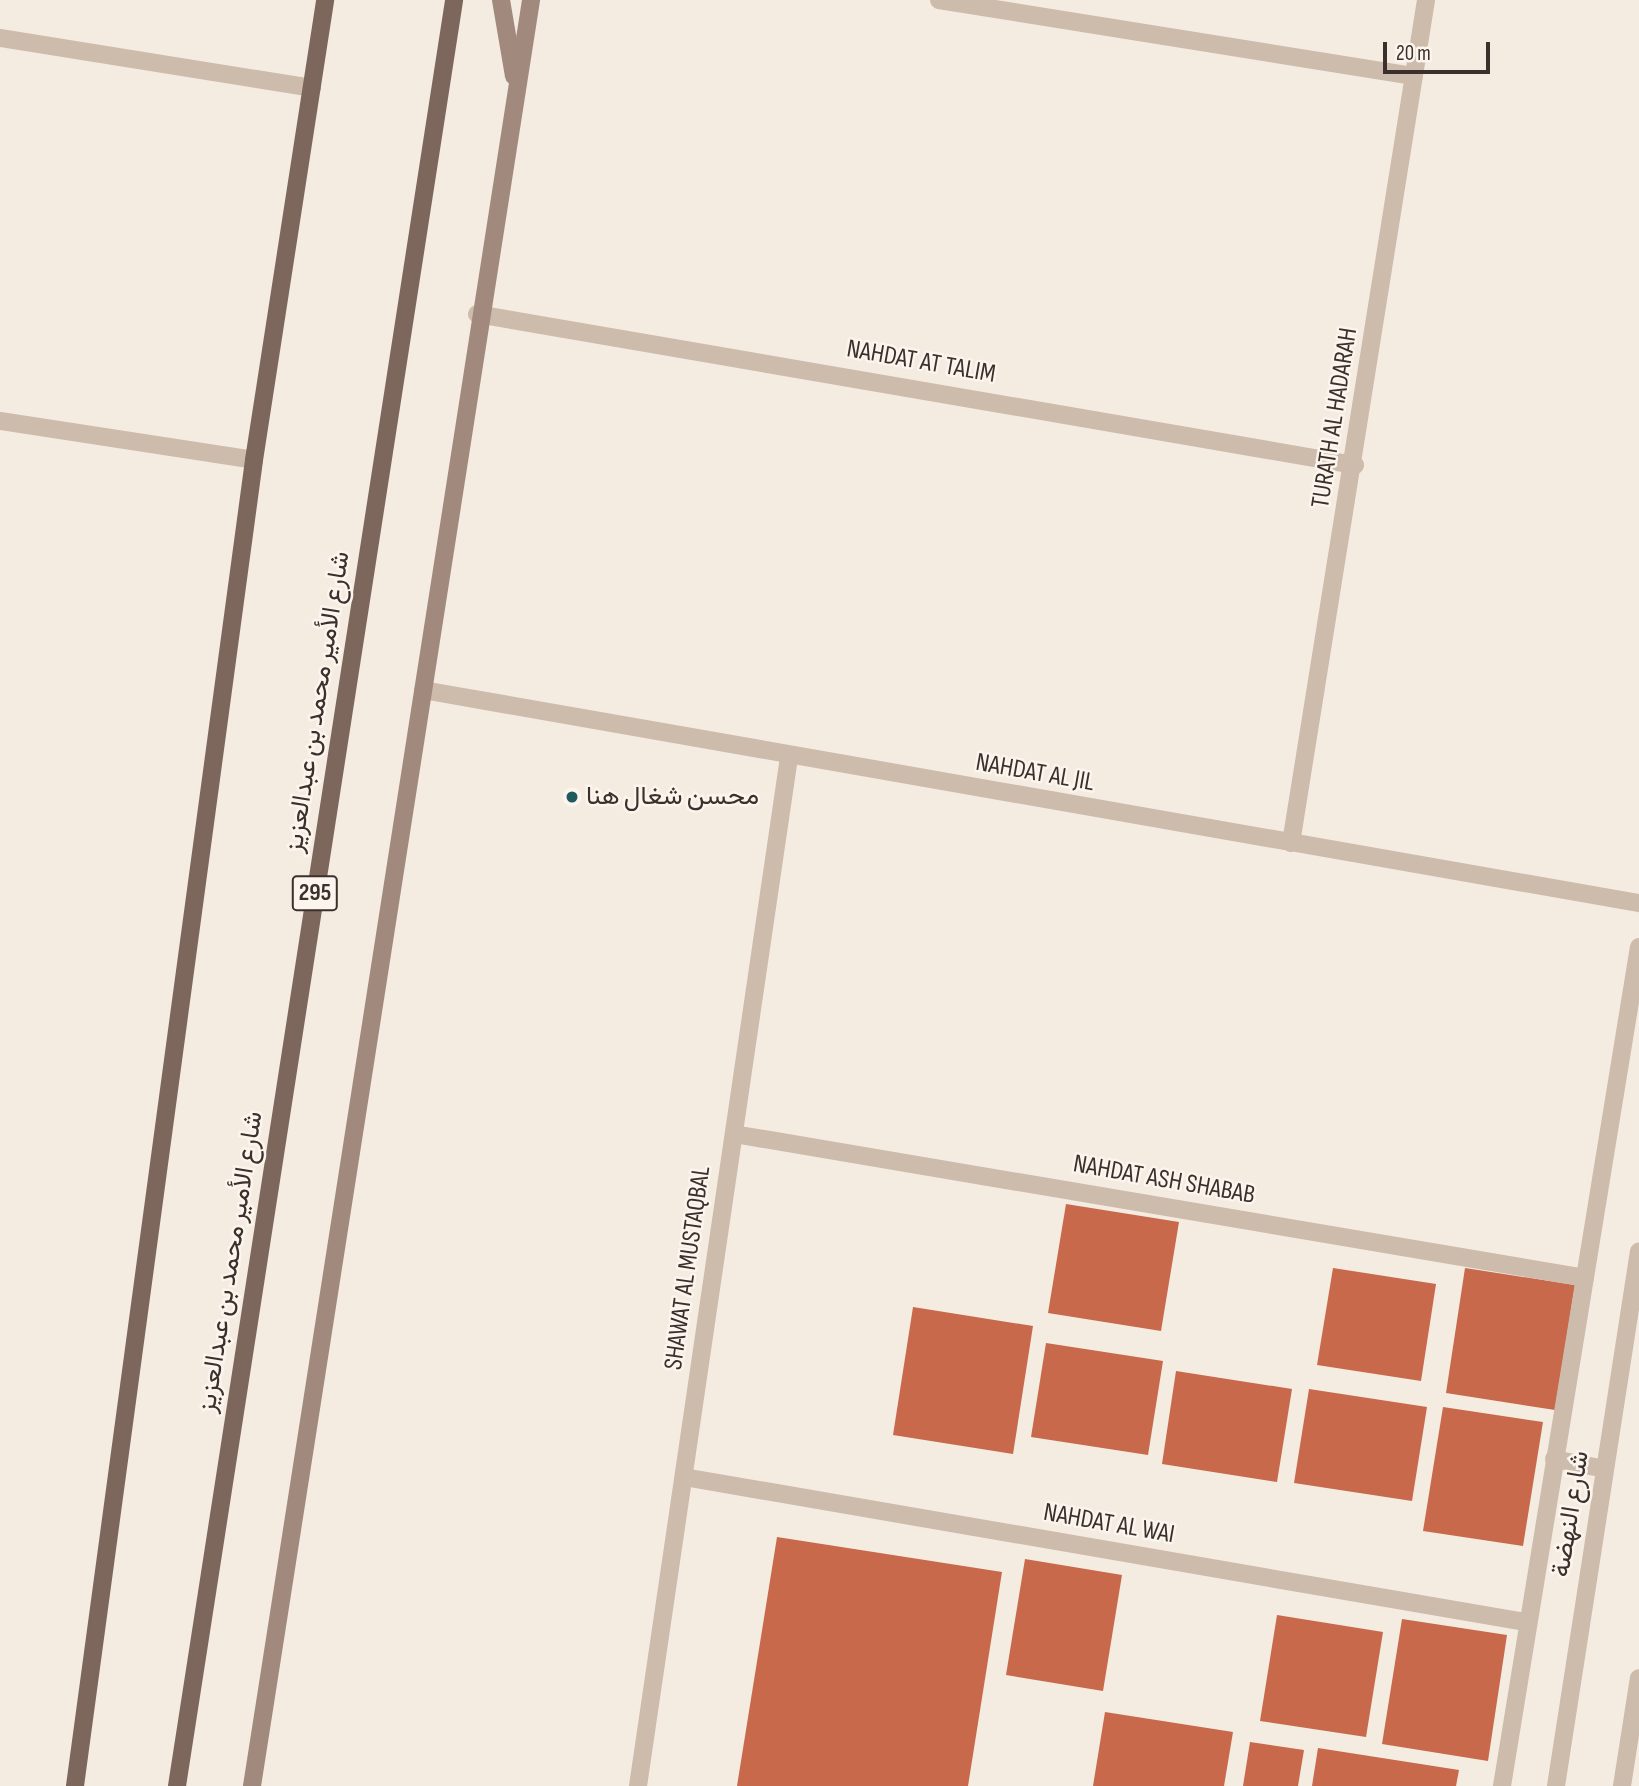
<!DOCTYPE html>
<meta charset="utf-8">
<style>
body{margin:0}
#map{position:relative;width:1639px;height:1786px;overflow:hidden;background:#f4ebe1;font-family:"Sofia Sans Condensed",Vazirmatn,sans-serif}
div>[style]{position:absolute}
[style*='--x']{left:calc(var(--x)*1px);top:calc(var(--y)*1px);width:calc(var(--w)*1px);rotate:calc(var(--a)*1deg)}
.building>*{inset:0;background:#c8694b}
.service>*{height:18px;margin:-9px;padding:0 9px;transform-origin:9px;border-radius:9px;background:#cdbbac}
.minor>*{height:18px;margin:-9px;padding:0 9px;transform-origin:9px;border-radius:9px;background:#cdbbac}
.tertiary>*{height:18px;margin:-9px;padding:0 9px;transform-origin:9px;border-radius:9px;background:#cdbbac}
.secondary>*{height:18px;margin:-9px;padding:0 9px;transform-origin:9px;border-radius:9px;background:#a18a7d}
.primary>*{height:18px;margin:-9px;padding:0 9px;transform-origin:9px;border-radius:9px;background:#7d675c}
.dots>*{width:19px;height:19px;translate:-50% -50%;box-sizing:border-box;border:4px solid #fbf5ee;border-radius:50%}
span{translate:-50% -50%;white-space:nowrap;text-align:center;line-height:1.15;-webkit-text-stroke:5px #fbf5ee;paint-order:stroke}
.shield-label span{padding:2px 5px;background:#fbf5ee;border:2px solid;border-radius:5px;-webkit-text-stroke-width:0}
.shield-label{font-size:24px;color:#3b302b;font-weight:700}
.street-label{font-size:26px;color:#3b302b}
.poi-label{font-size:26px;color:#3b302b}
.left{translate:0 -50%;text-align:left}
.scale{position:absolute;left:1383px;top:42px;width:107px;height:32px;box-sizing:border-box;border:4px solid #3b302b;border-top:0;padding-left:9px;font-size:21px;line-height:24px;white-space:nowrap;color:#3b302b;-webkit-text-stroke:5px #fbf5ee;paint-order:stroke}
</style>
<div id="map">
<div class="building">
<i style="clip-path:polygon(1066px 1204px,1179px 1222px,1161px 1331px,1048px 1313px)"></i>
<i style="clip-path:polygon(1333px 1268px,1436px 1284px,1421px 1381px,1317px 1365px)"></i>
<i style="clip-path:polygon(1465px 1268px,1575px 1285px,1555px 1410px,1446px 1393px)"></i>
<i style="clip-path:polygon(913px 1307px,1033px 1326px,1013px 1454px,893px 1435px)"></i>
<i style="clip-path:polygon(1046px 1343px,1163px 1361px,1148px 1455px,1031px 1437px)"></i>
<i style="clip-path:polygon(1176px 1371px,1292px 1389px,1277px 1482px,1162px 1464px)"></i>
<i style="clip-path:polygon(1309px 1389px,1427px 1407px,1412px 1501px,1294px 1483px)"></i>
<i style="clip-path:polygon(1443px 1407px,1543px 1422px,1523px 1546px,1423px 1531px)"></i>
<i style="clip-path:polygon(777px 1537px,1002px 1572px,968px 1786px,737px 1786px)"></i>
<i style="clip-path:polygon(1025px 1559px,1122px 1575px,1103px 1691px,1006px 1675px)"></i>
<i style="clip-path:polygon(1277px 1615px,1383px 1632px,1366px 1737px,1260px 1721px)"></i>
<i style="clip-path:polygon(1402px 1619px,1507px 1635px,1488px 1761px,1382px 1744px)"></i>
<i style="clip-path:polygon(1105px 1712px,1233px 1732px,1224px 1786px,1093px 1786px)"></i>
<i style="clip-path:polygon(1250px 1742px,1304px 1750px,1298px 1786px,1243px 1786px)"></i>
<i style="clip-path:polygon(1318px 1748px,1459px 1770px,1456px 1786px,1312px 1786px)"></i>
</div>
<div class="service">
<i style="--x:1622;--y:1786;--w:109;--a:-81.1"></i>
</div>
<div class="minor">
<i style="--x:939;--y:0;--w:481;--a:9.1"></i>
<i style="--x:0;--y:38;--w:316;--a:9.1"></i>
<i style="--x:477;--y:314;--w:891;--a:9.76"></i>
<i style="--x:0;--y:421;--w:257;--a:8.7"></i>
<i style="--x:423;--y:690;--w:1235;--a:9.94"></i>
<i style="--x:1291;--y:843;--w:854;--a:-80.9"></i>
<i style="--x:734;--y:1134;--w:863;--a:9.6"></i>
<i style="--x:684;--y:1477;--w:853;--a:9.78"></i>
<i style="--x:638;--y:1786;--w:1040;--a:-81.65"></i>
<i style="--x:1502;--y:1786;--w:850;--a:-80.73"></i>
</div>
<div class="tertiary">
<i style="--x:1554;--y:1459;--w:52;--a:11.1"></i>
<i style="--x:1556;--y:1786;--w:541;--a:-81.18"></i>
</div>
<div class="secondary">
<i style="--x:501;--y:0;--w:77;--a:80.3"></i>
<i style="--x:252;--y:1786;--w:1808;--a:-81.12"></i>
</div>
<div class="primary">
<i style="--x:75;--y:1786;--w:1338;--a:-82.31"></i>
<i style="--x:254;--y:460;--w:465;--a:-81.2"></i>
<i style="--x:177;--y:1786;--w:1807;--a:-81.18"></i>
</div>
<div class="dots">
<i style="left:572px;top:797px;background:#1f5a5e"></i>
</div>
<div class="shield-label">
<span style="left:315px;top:893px">295</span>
</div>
<div class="street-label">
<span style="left:921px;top:362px;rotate:10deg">NAHDAT AT TALIM</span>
<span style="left:1335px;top:418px;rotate:-81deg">TURATH AL HADARAH</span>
<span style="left:318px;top:702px;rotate:-81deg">شارع الأمير محمد بن عبدالعزيز</span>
<span style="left:1035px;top:773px;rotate:10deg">NAHDAT AL JIL</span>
<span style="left:1164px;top:1180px;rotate:10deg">NAHDAT ASH SHABAB</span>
<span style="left:231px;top:1262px;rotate:-81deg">شارع الأمير محمد بن عبدالعزيز</span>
<span style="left:688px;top:1268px;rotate:-82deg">SHAWAT AL MUSTAQBAL</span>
<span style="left:1571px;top:1514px;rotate:-81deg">شارع النهضة</span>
<span style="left:1109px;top:1524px;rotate:10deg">NAHDAT AL WAI</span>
</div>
<div class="poi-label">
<span class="left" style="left:586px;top:797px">محسن شغال هنا</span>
</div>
<div class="scale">20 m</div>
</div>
